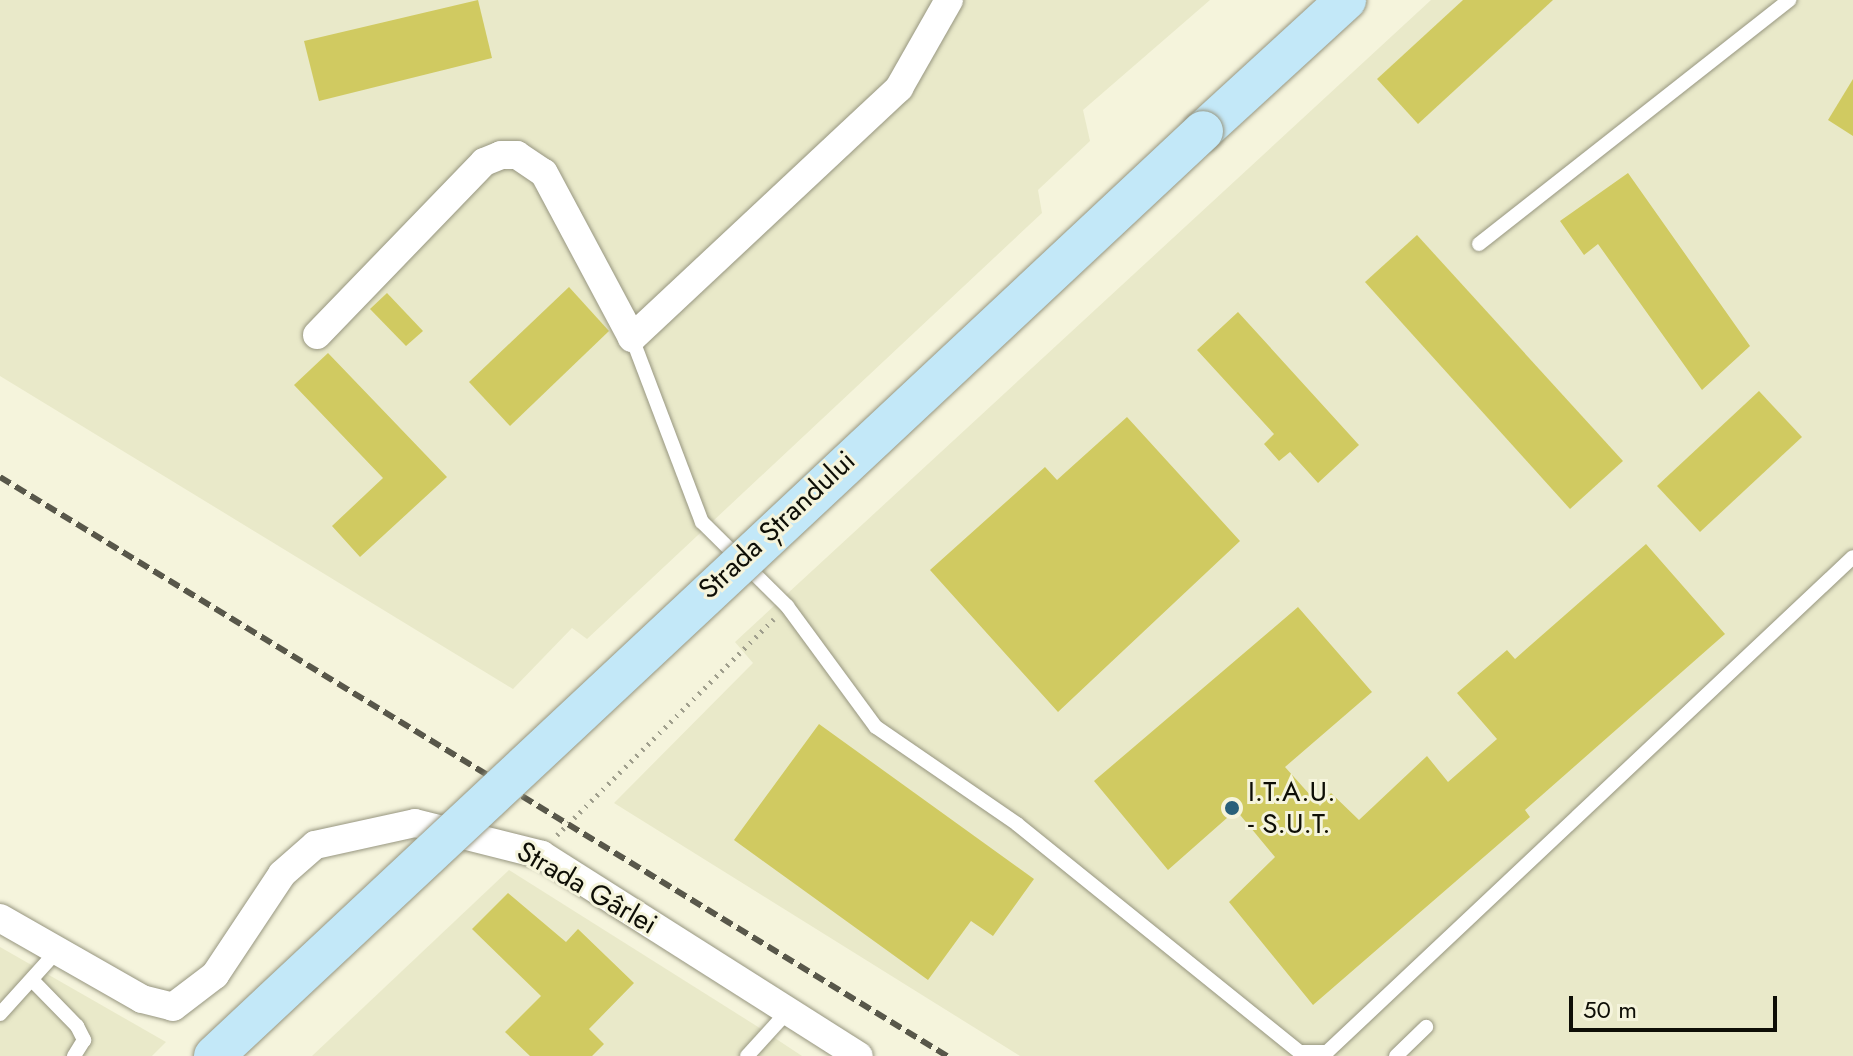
<!DOCTYPE html>
<meta charset="utf-8">
<style>
body{margin:0}
#map{position:relative;width:1853px;height:1056px;overflow:hidden;background:#f5f4dc;font-family:Jost,sans-serif}
div>[style]{position:absolute}
[style*='--x']{left:calc(var(--x)*1px);top:calc(var(--y)*1px);width:calc(var(--w)*1px);rotate:calc(var(--a)*1deg)}
.built>*{inset:0;background:#e9e9c9}
.building>*{inset:0;background:#d0ca61}
.path>*{height:5px;margin-top:-2.5px;transform-origin:0;background:repeating-linear-gradient(90deg,#a09f8d 0 2px,transparent 0 8px)}
.roads{filter:drop-shadow(0 0 2px #979680) drop-shadow(0 0 2px #979680)}
.lane>*{height:14px;margin:-7px;padding:0 7px;transform-origin:7px;border-radius:7px;background:#fff}
.street>*{height:28px;margin:-14px;padding:0 14px;transform-origin:14px;border-radius:14px;background:#fff}
.secondary>*{height:40px;margin:-20px;padding:0 20px;transform-origin:20px;border-radius:20px;background:#c3e8f8}
.rail>*{height:6px;margin-top:-3px;transform-origin:0;background:repeating-linear-gradient(90deg,#58574a 0 12px,transparent 0 18px)}
.bridges{filter:drop-shadow(0 0 2px #979680) drop-shadow(0 0 2px #979680)}
.secondary-bridge>*{height:40px;margin:-20px;padding:0 20px;transform-origin:20px;border-radius:20px;background:#c3e8f8}
.dots>*{width:22px;height:22px;translate:-50% -50%;box-sizing:border-box;border:4px solid #f5f4dc;border-radius:50%}
span{translate:-50% -50%;white-space:nowrap;text-align:center;line-height:1.15;-webkit-text-stroke:6px #f5f4dc;paint-order:stroke}
.street-label{font-size:28px;color:#0e0e06}
.poi-label{font-size:28px;color:#0e0e06}
.left{translate:0 -50%;text-align:left}
.scale{position:absolute;left:1569px;top:996px;width:208px;height:36px;box-sizing:border-box;border:4px solid #0e0e06;border-top:0;padding-left:10px;font-size:24px;line-height:28px;white-space:nowrap;color:#0e0e06;-webkit-text-stroke:6px #f5f4dc;paint-order:stroke}
</style>
<div id="map">
<div class="built">
<i style="clip-path:polygon(0 0,1210px 0,1083px 110px,1090px 141px,1038px 190px,1042px 213px,587px 639px,572px 628px,513px 689px,0 376px)"></i>
<i style="clip-path:polygon(1431px 0,1853px 0,1853px 1056px,1020px 1056px,614px 803px,753px 663px,735px 642px)"></i>
<i style="clip-path:polygon(509px 870px,755px 1025px,802px 1056px,312px 1056px)"></i>
<i style="clip-path:polygon(0 947px,166px 1042px,152px 1056px,0 1056px)"></i>
</div>
<div class="building">
<i style="clip-path:polygon(478px 0,492px 58px,319px 101px,304px 41px)"></i>
<i style="clip-path:polygon(1463px 0,1553px 0,1418px 124px,1377px 79px)"></i>
<i style="clip-path:polygon(1853px 79px,1853px 136px,1828px 120px)"></i>
<i style="clip-path:polygon(1628px 173px,1750px 346px,1702px 390px,1598px 244px,1584px 255px,1560px 221px)"></i>
<i style="clip-path:polygon(1417px 235px,1623px 461px,1570px 509px,1365px 282px)"></i>
<i style="clip-path:polygon(569px 287px,609px 331px,510px 426px,469px 382px)"></i>
<i style="clip-path:polygon(387px 293px,423px 331px,406px 346px,370px 309px)"></i>
<i style="clip-path:polygon(1238px 312px,1359px 445px,1318px 483px,1290px 452px,1279px 461px,1264px 444px,1274px 434px,1197px 350px)"></i>
<i style="clip-path:polygon(328px 353px,447px 477px,360px 557px,332px 526px,383px 478px,294px 385px)"></i>
<i style="clip-path:polygon(1759px 391px,1802px 437px,1700px 532px,1657px 486px)"></i>
<i style="clip-path:polygon(1127px 417px,1240px 541px,1058px 712px,930px 570px,1045px 467px,1057px 480px)"></i>
<i style="clip-path:polygon(1646px 544px,1725px 634px,1525px 810px,1530px 817px,1313px 1005px,1229px 902px,1275px 857px,1236px 810px,1168px 870px,1094px 781px,1298px 607px,1372px 692px,1285px 767px,1320px 806px,1331px 793px,1359px 820px,1427px 756px,1448px 782px,1497px 739px,1457px 693px,1507px 650px,1515px 659px)"></i>
<i style="clip-path:polygon(819px 724px,1034px 879px,993px 936px,971px 921px,928px 980px,734px 840px)"></i>
<i style="clip-path:polygon(508px 893px,566px 942px,578px 929px,634px 983px,589px 1029px,604px 1044px,592px 1056px,530px 1056px,505px 1032px,541px 996px,472px 929px)"></i>
</div>
<div class="path">
<i style="--x:557;--y:835;--w:306;--a:-44.9"></i>
</div>
<div class="roads">
<div class="lane">
<i style="--x:1479;--y:244;--w:395;--a:-38.2"></i>
<i style="--x:632;--y:338;--w:197;--a:69.2"></i>
<i style="--x:702;--y:522;--w:120;--a:44.7"></i>
<i style="--x:787;--y:606;--w:150;--a:53.7"></i>
<i style="--x:876;--y:727;--w:171;--a:34.5"></i>
<i style="--x:1017;--y:824;--w:363;--a:38.9"></i>
<i style="--x:1300;--y:1052;--w:27;--a:0"></i>
<i style="--x:1327;--y:1052;--w:722;--a:-43.26"></i>
<i style="--x:34;--y:982;--w:62;--a:45.7"></i>
<i style="--x:77;--y:1026;--w:16;--a:63"></i>
<i style="--x:84;--y:1040;--w:19;--a:122"></i>
<i style="--x:0;--y:1014;--w:85;--a:-47.9"></i>
<i style="--x:747;--y:1056;--w:62;--a:-47.6"></i>
<i style="--x:1396;--y:1056;--w:42;--a:-44"></i>
</div>
<div class="street">
<i style="--x:317;--y:335;--w:240;--a:-46"></i>
<i style="--x:484;--y:162;--w:18;--a:-22"></i>
<i style="--x:501;--y:155;--w:16;--a:0"></i>
<i style="--x:517;--y:155;--w:32;--a:34"></i>
<i style="--x:544;--y:173;--w:187;--a:61.9"></i>
<i style="--x:632;--y:338;--w:366;--a:-43.1"></i>
<i style="--x:899;--y:88;--w:101;--a:-60.4"></i>
<i style="--x:0;--y:918;--w:163;--a:29.7"></i>
<i style="--x:142;--y:999;--w:32;--a:14"></i>
<i style="--x:173;--y:1007;--w:53;--a:-37.3"></i>
<i style="--x:215;--y:975;--w:121;--a:-56.4"></i>
<i style="--x:282;--y:874;--w:44;--a:-41.3"></i>
<i style="--x:315;--y:845;--w:102;--a:-12.4"></i>
<i style="--x:415;--y:823;--w:131;--a:14.1"></i>
<i style="--x:542;--y:855;--w:375;--a:32.4"></i>
</div>
<div class="secondary">
<i style="--x:1203;--y:131;--w:194;--a:-42.5"></i>
</div>
</div>
<div class="rail">
<i style="--x:0;--y:477;--w:1110;--a:31.44"></i>
</div>
<div class="bridges">
<div class="secondary-bridge">
<i style="--x:214;--y:1056;--w:1354;--a:-43.08"></i>
</div>
</div>
<div class="dots">
<i style="left:1232px;top:808px;background:#28607a"></i>
</div>
<div class="street-label">
<span style="left:777px;top:525px;rotate:-43deg">Strada Ștrandului</span>
<span style="left:587px;top:888px;rotate:30deg">Strada Gârlei</span>
</div>
<div class="poi-label">
<span class="left" style="left:1248px;top:808px">I.T.A.U.<br>- S.U.T.</span>
</div>
<div class="scale">50 m</div>
</div>
